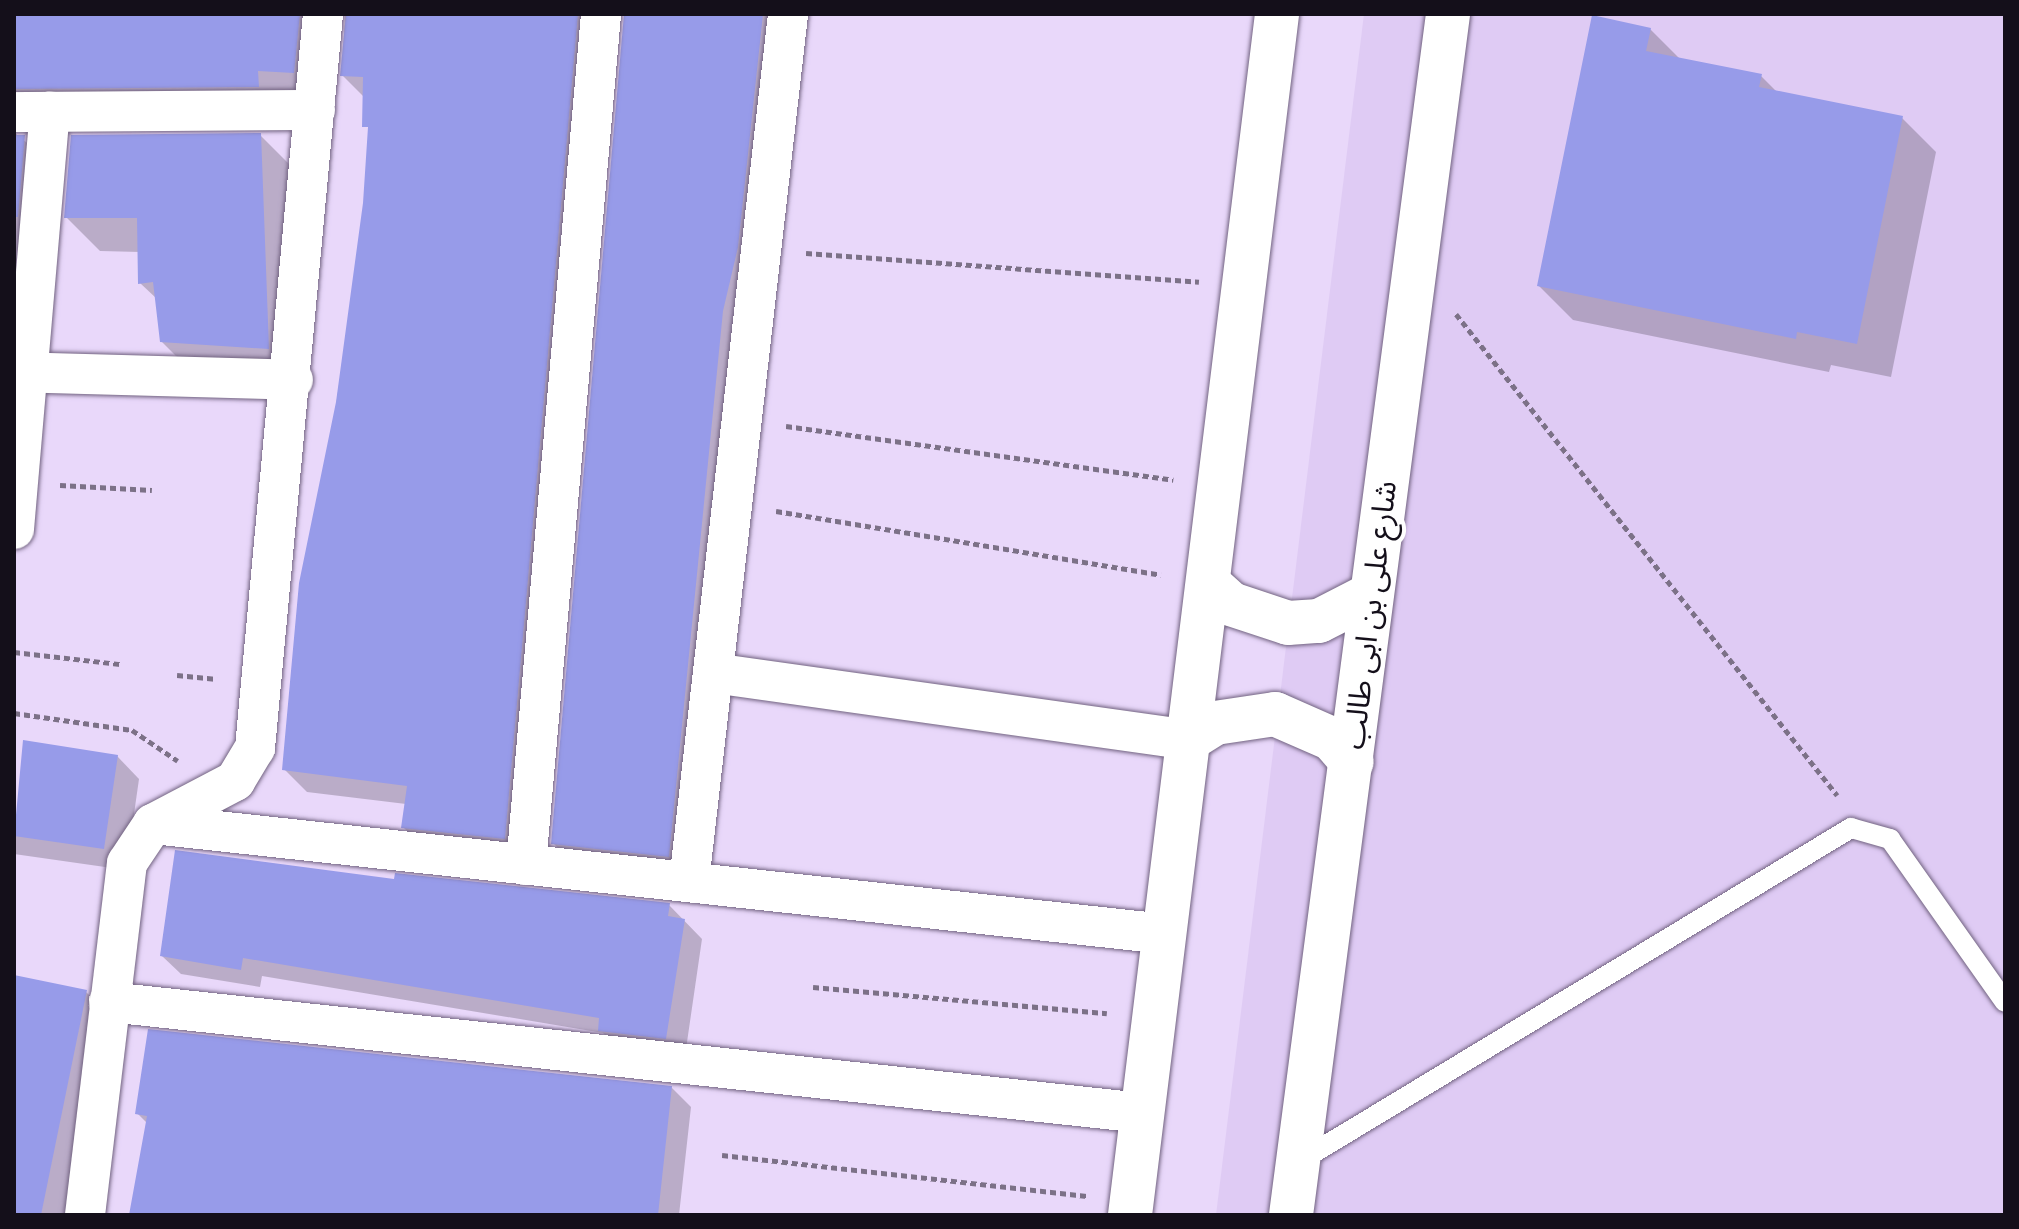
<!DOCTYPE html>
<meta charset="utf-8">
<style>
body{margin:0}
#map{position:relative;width:2019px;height:1229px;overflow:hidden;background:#e9d8fa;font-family:Karla,"Noto Sans Arabic",sans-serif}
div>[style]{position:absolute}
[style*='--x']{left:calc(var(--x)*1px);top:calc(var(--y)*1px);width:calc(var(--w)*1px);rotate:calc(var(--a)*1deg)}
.built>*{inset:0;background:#dfcbf4}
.shadow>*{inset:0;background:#0003}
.building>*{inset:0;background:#979be9}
.path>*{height:5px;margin-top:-2.5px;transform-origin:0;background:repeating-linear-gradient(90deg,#7c7187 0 6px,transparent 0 10px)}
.roads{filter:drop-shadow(0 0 2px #716280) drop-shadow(0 0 2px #716280)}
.lane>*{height:20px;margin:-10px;padding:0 10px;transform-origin:10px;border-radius:10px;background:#fff}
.street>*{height:40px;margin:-20px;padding:0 20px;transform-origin:20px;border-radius:20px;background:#fff}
.secondary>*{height:44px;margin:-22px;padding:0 22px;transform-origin:22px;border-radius:22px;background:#fff}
span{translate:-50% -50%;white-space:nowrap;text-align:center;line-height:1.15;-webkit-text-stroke:8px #fff;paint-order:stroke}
.street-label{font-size:30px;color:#140f1a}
.frame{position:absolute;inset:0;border:16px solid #140f1a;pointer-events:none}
</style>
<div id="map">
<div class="built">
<i style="clip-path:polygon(1364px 14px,2005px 14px,2005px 1215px,1216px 1215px)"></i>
</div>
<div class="shadow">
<i style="clip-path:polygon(14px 14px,789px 14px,691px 878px,576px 866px,553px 843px,626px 16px,615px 15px,527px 861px,426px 850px,403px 827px,406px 804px,307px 792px,284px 769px,365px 203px,369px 132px,364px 97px,342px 75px,345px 14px,327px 23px,316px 95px,16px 123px,16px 134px,47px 159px,14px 392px)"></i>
<i style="clip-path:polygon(1650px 29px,1681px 60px,1761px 76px,1777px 92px,1902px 118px,1936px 152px,1891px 377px,1831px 365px,1829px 372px,1573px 320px,1539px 286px)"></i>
<i style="clip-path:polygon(260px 135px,295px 170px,302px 382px,196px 376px,161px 341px,157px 299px,140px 283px,140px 252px,100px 251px,66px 217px)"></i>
<i style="clip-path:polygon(25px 743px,117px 756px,139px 779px,126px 870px,14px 854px)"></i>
<i style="clip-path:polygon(396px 882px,669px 905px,702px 939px,685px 1056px,619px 1049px,603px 1033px,262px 976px,260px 987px,181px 974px,162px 956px)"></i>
<i style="clip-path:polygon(14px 977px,86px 992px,121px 1026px,82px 1215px,14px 1215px)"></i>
<i style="clip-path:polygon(671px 1087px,691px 1107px,679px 1215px,131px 1215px,148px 1124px,137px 1113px)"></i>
</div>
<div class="building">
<i style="clip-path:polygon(14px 14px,300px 14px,294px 73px,258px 71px,259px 87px,14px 89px)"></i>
<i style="clip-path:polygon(346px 14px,578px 14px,505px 839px,401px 828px,407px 786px,282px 770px,299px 583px,336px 402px,363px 203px,368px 127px,362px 127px,363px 77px,340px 76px)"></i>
<i style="clip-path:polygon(624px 14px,763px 14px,738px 247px,723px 311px,669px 857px,551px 844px)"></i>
<i style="clip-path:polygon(1592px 15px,1651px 28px,1646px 51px,1762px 74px,1759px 87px,1903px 116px,1857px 344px,1797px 332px,1796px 339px,1537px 286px)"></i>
<i style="clip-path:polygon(261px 133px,269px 349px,160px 342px,153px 282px,138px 284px,137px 218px,64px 218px,71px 135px)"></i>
<i style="clip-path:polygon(14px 135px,25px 135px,18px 217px,14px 217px)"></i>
<i style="clip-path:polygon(23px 740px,118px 755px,104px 849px,14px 836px)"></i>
<i style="clip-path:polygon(175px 850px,394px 879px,395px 873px,670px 903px,668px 916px,685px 919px,666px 1039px,598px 1031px,599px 1018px,243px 958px,241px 970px,160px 956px)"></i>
<i style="clip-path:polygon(14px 975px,87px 990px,41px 1215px,14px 1215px)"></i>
<i style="clip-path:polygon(148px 1029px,672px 1086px,658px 1215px,129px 1215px,147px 1116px,135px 1114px)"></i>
</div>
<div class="path">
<i style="--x:806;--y:253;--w:394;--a:4.2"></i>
<i style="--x:1456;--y:314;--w:614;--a:51.62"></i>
<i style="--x:786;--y:426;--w:391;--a:7.9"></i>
<i style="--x:60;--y:485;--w:92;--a:3.1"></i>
<i style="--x:776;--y:511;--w:390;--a:9.4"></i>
<i style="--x:14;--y:652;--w:107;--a:6.5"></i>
<i style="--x:177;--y:675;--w:40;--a:5.7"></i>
<i style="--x:14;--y:713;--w:119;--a:8.2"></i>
<i style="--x:132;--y:730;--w:55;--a:34"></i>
<i style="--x:813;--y:987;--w:295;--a:5.1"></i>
<i style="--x:722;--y:1155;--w:367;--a:6.4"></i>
</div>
<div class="roads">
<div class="lane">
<i style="--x:1300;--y:1161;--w:644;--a:-31.15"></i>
<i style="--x:1851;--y:828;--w:41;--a:15.8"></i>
<i style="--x:1890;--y:839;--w:199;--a:54.8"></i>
</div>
<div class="street">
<i style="--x:14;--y:112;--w:301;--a:-0.4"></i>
<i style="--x:14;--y:372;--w:279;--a:1.6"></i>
<i style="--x:14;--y:529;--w:419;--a:-85.1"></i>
<i style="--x:713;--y:673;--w:480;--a:8"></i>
<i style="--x:153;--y:824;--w:1018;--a:6.2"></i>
<i style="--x:526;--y:865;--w:854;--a:-84.96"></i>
<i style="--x:689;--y:882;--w:874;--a:-83.49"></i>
<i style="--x:109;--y:1002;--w:1040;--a:6.13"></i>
<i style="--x:85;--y:1215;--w:354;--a:-83.2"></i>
<i style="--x:127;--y:863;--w:47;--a:-56.3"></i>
<i style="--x:153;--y:824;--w:93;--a:-27.7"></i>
<i style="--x:235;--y:781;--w:39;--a:-59"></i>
<i style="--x:255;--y:748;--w:737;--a:-84.71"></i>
</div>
<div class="secondary">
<i style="--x:1208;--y:583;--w:31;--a:42"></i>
<i style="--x:1231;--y:604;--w:60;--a:18.4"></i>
<i style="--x:1288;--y:623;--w:31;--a:-4"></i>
<i style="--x:1319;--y:621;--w:59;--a:-27"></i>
<i style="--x:1188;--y:740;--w:32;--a:-32"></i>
<i style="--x:1215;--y:723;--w:61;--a:-8.5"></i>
<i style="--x:1275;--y:714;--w:62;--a:23.7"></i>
<i style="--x:1332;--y:739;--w:30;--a:49"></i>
<i style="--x:1130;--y:1215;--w:1210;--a:-83.02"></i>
<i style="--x:1291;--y:1215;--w:1211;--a:-82.55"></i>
</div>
</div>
<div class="street-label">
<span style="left:1370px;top:615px;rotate:-83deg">شارع على بن ابى طالب</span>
</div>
<div class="frame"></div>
</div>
